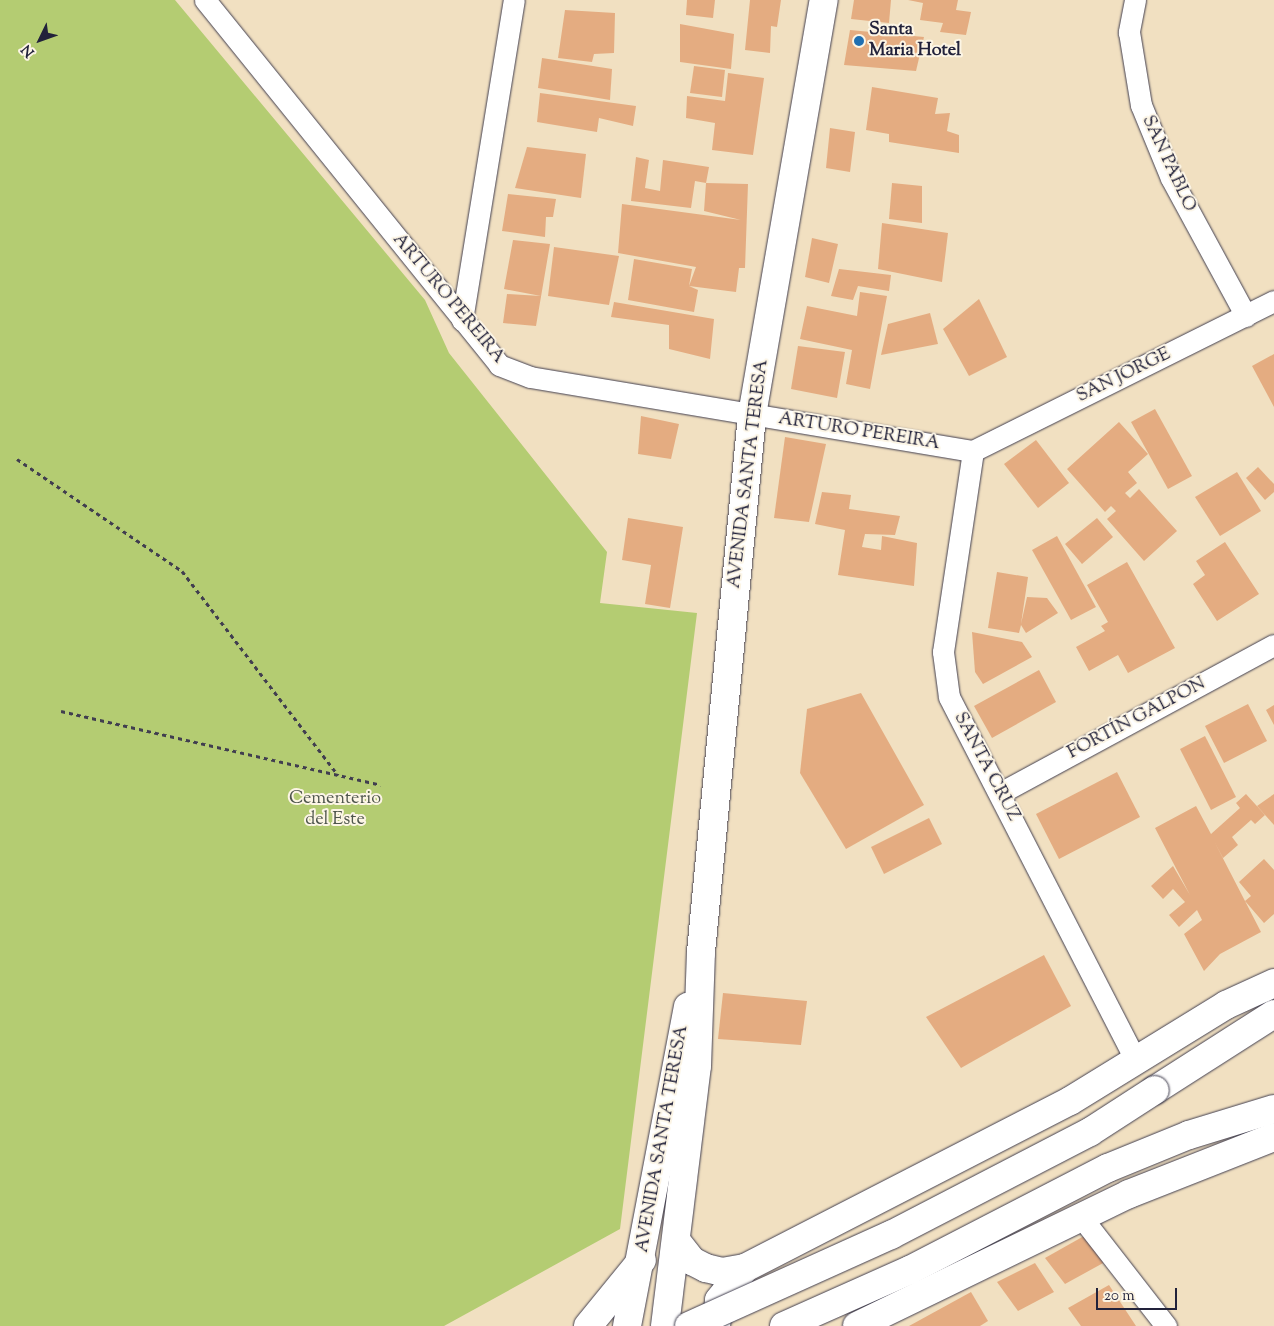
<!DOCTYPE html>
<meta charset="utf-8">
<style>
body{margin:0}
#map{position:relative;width:1274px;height:1326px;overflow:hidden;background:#f1e0c1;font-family:"Sorts Mill Goudy",serif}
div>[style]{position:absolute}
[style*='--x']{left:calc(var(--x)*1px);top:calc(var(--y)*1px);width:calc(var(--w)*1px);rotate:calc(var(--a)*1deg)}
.green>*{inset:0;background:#b4cc72}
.pier>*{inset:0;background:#f1e0c1}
.building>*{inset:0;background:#e4ac81}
.path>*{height:3px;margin-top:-1.5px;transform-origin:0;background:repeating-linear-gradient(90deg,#413e4f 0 4px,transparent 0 8px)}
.roads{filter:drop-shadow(0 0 1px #413e4f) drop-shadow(0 0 1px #413e4f)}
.street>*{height:21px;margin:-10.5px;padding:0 10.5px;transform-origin:10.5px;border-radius:10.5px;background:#fff}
.secondary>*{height:28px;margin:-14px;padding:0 14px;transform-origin:14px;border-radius:14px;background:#fff}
.primary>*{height:28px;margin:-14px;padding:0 14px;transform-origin:14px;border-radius:14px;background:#fff}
.highway>*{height:28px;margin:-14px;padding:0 14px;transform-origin:14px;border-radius:14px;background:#fff}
.bridges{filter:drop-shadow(0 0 1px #413e4f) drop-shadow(0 0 1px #413e4f)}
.highway-bridge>*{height:28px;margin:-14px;padding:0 14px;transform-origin:14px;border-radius:14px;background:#fff}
.dots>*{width:14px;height:14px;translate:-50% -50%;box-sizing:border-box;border:2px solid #fcf5e5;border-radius:50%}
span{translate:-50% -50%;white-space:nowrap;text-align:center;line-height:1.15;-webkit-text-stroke:4px #fcf5e5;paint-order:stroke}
.poi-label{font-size:18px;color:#22223b;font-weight:700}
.left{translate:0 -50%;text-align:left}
.street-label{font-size:18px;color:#22223b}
.park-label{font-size:18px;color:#4e554c}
.north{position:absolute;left:15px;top:15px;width:50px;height:50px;-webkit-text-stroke:4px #fcf5e5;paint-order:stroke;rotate:228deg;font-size:14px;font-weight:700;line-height:20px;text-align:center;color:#22223b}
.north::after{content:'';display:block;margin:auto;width:18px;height:22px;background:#22223b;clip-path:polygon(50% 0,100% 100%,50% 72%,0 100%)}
.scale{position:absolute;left:1096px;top:1288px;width:81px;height:22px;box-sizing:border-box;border:2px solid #22223b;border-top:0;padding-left:6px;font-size:15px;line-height:18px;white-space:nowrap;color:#22223b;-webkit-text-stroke:4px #fcf5e5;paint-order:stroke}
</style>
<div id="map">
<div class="green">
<i style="clip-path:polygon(0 0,175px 0,425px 300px,449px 353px,607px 552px,600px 603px,697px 613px,620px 1229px,444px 1326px,0 1326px)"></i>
</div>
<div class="pier">
<i style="clip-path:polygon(1266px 1032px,1274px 1045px,1274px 1090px,1212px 1109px,1199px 1088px,1210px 1070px)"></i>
</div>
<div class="building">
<i style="clip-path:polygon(687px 0,715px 0,713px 18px,686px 15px)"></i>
<i style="clip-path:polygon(750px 0,781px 0,777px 27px,771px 26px,770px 53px,745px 50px)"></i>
<i style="clip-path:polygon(854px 0,891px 0,889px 23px,851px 19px)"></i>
<i style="clip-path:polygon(908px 0,958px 0,956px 10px,971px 12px,966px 35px,940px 32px,943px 23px,920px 20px,923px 3px)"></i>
<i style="clip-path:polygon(565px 10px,615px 13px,614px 53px,594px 54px,592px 62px,558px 58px)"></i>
<i style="clip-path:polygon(680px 24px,734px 34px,731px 69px,680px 62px)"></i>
<i style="clip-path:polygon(850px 30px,924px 37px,916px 71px,844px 65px)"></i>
<i style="clip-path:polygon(542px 58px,612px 69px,610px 100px,538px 88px)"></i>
<i style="clip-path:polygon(694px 66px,725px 70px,722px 97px,690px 93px)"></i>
<i style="clip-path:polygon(728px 73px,764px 78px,753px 155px,712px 150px,715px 123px,686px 118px,687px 96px,725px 101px)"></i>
<i style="clip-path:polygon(872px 87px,938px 98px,935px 114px,950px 113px,947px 131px,959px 135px,959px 153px,889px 142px,889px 134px,866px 130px)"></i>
<i style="clip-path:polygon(540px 93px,636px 106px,633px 126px,599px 118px,597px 132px,537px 122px)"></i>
<i style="clip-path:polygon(830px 128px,855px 132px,850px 172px,826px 168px)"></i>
<i style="clip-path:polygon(527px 147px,586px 154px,581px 198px,515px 188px)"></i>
<i style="clip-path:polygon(636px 157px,649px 160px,645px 188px,660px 191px,663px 160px,709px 167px,706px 183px,695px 181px,691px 208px,631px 201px)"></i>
<i style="clip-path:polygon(706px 183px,748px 184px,745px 268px,739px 268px,736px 292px,689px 286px,698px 290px,694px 312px,628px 300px,634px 259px,692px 269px,689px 286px,696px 267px,618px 253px,622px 204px,741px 220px,704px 211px)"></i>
<i style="clip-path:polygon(892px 183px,922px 186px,922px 223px,889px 219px)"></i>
<i style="clip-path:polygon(508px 194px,556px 199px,553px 217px,546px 217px,545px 237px,502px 231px)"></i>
<i style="clip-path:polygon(882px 223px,948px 233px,942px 282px,878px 269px)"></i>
<i style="clip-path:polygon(812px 238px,838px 244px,829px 283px,805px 277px)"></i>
<i style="clip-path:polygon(513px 240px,550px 244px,536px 326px,503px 323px,507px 294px,541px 296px,504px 289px)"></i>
<i style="clip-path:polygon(554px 247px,619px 256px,609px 305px,548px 296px)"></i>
<i style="clip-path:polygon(839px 269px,891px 275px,889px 291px,858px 286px,853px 300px,831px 296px)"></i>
<i style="clip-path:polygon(860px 292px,887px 296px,870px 389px,846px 384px,852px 350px,800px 339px,807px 306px,857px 316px)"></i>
<i style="clip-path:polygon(979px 299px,1007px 357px,969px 376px,943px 329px)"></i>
<i style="clip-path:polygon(614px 302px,714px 319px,710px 359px,669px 349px,669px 325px,611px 317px)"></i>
<i style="clip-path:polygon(930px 313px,938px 344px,881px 355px,888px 324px)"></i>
<i style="clip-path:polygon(798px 346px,845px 352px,837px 398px,791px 389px)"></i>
<i style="clip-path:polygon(1274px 354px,1274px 407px,1252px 366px)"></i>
<i style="clip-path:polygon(1155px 409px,1192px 476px,1168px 489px,1131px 422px)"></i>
<i style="clip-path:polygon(641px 416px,679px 424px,671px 459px,638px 454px)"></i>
<i style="clip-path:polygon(1119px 422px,1148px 454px,1128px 472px,1137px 483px,1125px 493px,1130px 498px,1139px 489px,1177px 531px,1144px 561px,1107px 519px,1116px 511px,1111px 506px,1105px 512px,1067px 469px)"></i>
<i style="clip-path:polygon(785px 437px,826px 444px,809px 522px,774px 518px)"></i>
<i style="clip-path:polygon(1036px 440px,1069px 483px,1038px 508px,1004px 464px)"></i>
<i style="clip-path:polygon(1258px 467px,1274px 484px,1274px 492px,1265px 500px,1246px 478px)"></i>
<i style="clip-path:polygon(1237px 472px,1261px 511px,1220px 536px,1195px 497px)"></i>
<i style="clip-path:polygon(822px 492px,851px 495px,849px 509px,900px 516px,895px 535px,865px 534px,862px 547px,881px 550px,882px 536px,917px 543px,914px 586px,838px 575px,845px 530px,815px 524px)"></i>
<i style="clip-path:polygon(628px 518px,683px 527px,670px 608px,645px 604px,651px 565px,622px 560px)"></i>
<i style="clip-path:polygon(1097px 518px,1113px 537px,1082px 564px,1065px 544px)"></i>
<i style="clip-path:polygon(1057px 536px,1096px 607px,1071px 620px,1032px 550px)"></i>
<i style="clip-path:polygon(1225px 542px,1259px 594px,1217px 621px,1193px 584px,1205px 575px,1196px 561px)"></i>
<i style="clip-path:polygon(1127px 562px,1175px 648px,1128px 673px,1118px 655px,1089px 671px,1076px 647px,1105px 631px,1101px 626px,1108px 622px,1087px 585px)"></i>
<i style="clip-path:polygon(997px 572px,1028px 577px,1021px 624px,1027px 597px,1047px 598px,1058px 613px,1026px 633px,1021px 625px,1019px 633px,988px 628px)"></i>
<i style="clip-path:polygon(972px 632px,1022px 642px,1032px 657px,983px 684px,975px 672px)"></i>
<i style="clip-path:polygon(1039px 670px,1056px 702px,992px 738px,974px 706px)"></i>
<i style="clip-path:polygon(861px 693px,924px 805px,846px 849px,800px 773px,807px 709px)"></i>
<i style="clip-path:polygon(1248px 704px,1267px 741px,1224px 763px,1205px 726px)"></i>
<i style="clip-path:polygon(1274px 705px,1274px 725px,1266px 710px)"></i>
<i style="clip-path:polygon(1205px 736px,1236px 797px,1211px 810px,1180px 749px)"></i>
<i style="clip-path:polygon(1117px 772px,1140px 817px,1059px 859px,1036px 814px)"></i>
<i style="clip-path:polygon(1246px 794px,1265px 815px,1255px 824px,1251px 820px,1232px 837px,1238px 845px,1223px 858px,1214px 841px,1245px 901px,1251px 896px,1239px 882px,1264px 859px,1274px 870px,1274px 914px,1264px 923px,1245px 901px,1261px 932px,1220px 954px,1204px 971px,1184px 934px,1202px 920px,1197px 910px,1179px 927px,1169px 915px,1185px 902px,1173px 889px,1163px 899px,1151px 886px,1173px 866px,1190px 895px,1155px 828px,1196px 806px,1211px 834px,1240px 808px,1236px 803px)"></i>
<i style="clip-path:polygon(1274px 794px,1274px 825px,1257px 806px)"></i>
<i style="clip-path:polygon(929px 818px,942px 844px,884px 874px,871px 847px)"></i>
<i style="clip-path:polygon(1044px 955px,1071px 1006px,961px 1068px,926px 1017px)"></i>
<i style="clip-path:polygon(723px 993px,807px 1001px,801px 1045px,718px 1039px)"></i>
<i style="clip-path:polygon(1084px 1236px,1105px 1262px,1065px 1284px,1045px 1258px)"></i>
<i style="clip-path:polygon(1035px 1263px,1054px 1292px,1018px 1311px,997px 1282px)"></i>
<i style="clip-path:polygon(1109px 1285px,1136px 1326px,1081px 1326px,1068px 1308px)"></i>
<i style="clip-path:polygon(971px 1292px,988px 1321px,980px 1326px,909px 1326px)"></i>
</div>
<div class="path">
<i style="--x:17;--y:459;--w:199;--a:34.2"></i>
<i style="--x:182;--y:571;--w:257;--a:52.6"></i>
<i style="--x:61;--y:711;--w:328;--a:13"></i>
</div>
<div class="roads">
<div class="street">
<i style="--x:205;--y:0;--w:469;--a:51.1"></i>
<i style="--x:499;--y:365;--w:33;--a:21"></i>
<i style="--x:530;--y:377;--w:449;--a:9.5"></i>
<i style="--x:1135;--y:0;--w:33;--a:101"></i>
<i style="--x:1129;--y:32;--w:74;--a:80.7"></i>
<i style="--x:1141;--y:105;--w:79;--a:67.7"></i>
<i style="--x:1171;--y:178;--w:157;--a:61.5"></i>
<i style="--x:462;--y:320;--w:324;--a:-80.8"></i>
<i style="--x:973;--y:451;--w:203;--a:98.5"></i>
<i style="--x:943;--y:652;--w:45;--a:82.4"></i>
<i style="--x:949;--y:697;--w:407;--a:62.8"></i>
<i style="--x:973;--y:451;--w:336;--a:-26.5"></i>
<i style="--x:1000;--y:793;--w:311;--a:-28.4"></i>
<i style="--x:1082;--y:1218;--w:137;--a:52.1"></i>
</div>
<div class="secondary">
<i style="--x:716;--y:1326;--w:26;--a:-83"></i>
<i style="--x:719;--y:1300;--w:41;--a:-50.9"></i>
</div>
<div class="primary">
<i style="--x:627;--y:1326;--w:325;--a:-79.2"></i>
<i style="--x:665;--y:1326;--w:262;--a:-83"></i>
<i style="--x:697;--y:1066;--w:114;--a:-88"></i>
<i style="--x:701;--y:952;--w:539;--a:-84.57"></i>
<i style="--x:752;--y:415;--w:421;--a:-80.2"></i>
</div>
<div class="highway">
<i style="--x:1155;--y:1090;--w:141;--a:-32.6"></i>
<i style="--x:678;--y:1243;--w:23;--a:52"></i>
<i style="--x:692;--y:1261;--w:16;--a:27"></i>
<i style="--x:706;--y:1268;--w:16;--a:14"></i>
<i style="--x:722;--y:1272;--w:23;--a:-10"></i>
<i style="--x:745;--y:1268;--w:365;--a:-27.2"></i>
<i style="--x:1070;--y:1101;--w:183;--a:-31.6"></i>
<i style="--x:1226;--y:1005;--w:53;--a:-24.6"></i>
<i style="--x:588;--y:1326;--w:85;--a:-50.7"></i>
<i style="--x:784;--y:1326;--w:138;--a:-24"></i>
<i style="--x:910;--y:1270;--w:223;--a:-27.3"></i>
<i style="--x:1108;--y:1168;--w:87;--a:-22.2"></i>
<i style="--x:1189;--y:1135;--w:89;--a:-17"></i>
<i style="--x:857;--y:1326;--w:302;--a:-25.9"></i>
<i style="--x:1129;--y:1194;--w:156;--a:-21.5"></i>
</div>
</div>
<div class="bridges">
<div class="highway-bridge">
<i style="--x:689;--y:1326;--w:222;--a:-24.3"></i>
<i style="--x:891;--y:1235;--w:224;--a:-27.4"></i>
<i style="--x:1090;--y:1132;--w:77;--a:-32.9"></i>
</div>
</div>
<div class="dots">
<i style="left:859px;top:41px;background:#1f6fb2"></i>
</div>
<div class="poi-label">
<span class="left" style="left:869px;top:41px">Santa<br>Maria Hotel</span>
</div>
<div class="street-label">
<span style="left:1168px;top:164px;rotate:65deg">SAN PABLO</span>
<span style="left:448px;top:299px;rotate:50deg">ARTURO PEREIRA</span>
<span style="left:1124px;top:376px;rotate:-26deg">SAN JORGE</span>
<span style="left:859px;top:432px;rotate:9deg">ARTURO PEREIRA</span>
<span style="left:749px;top:474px;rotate:-83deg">AVENIDA SANTA TERESA</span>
<span style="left:1137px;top:719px;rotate:-28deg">FORTÍN GALPON</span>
<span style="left:986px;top:767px;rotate:62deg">SANTA CRUZ</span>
<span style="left:663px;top:1139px;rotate:-80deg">AVENIDA SANTA TERESA</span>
</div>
<div class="park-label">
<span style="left:335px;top:810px">Cementerio<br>del Este</span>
</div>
<div class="north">N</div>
<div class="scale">20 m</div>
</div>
